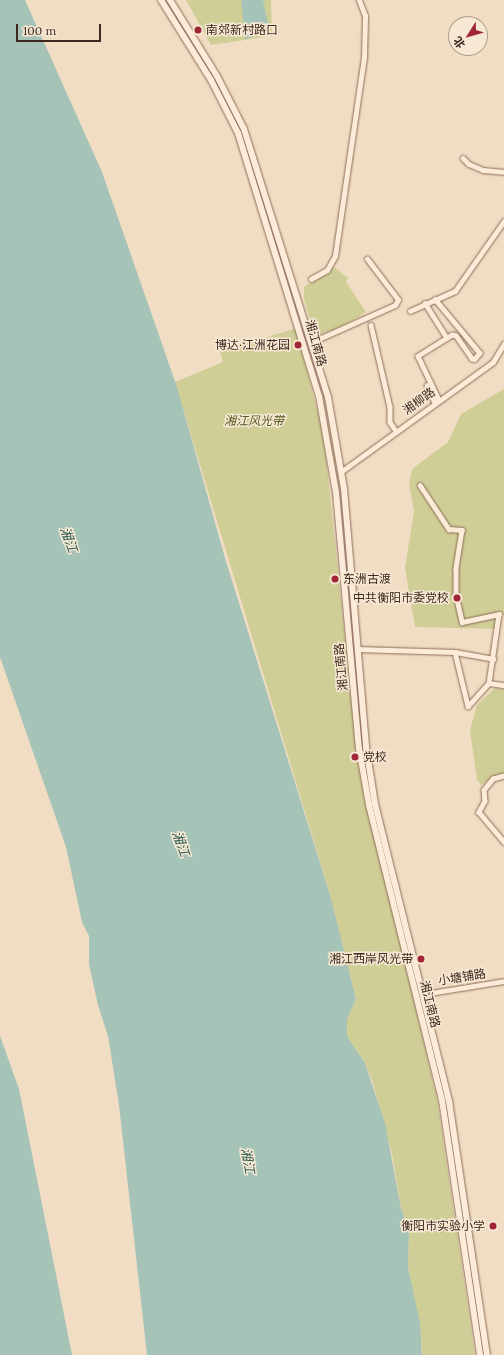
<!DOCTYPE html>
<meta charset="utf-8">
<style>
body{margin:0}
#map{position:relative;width:504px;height:1355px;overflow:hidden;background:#f1ddc4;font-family:Lora,"Noto Sans SC",serif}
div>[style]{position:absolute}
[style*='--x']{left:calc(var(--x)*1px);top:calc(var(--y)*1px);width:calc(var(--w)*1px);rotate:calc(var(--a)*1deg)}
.green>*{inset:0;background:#d0ce97}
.water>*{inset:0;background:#a6c3b7}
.roads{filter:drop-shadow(0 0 1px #8c6d59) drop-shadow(0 0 1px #8c6d59)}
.minor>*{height:4.5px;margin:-2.25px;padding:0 2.25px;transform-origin:2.25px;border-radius:2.25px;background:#fbebd8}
.secondary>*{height:6px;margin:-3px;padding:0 3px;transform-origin:3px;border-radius:3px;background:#fbebd8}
.dots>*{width:11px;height:11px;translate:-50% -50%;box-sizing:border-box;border:2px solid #f7e8d4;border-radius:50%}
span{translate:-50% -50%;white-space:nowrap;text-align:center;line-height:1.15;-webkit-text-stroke:3px #f7e8d4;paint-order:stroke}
.poi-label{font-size:12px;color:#3c281e}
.left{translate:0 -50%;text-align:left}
.right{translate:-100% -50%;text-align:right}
.street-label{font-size:12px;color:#3c281e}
.park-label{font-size:12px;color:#535923;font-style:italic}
.water-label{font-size:13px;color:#2c5c52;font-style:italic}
.north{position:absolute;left:448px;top:16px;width:40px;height:40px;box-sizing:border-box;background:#f7e8d4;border:1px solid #ac9b8b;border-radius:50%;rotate:233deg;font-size:11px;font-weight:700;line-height:16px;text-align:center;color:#3c281e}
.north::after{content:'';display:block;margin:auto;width:14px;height:18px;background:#9f2537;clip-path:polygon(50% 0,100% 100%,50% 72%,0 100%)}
.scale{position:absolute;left:16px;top:24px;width:85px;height:18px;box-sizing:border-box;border:2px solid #3c281e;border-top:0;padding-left:5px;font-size:12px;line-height:14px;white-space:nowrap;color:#3c281e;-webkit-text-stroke:3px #f7e8d4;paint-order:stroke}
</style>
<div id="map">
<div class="green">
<i style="clip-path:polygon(186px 0,271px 0,272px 36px,211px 45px)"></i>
<i style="clip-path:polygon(334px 267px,348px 278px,346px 282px,366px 312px,342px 327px,318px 335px,314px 332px,304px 299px,304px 287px)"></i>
<i style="clip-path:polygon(296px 328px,324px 437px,358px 763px,437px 1099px,475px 1355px,422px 1355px,422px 1346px,408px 1267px,409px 1231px,401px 1208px,392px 1154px,373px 1083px,365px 1063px,347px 1036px,347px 1020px,356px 999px,331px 898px,175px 382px,223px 362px,220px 352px)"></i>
<i style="clip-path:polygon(504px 389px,504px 615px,501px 615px,500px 629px,415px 627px,405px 568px,414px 511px,409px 484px,412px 469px,448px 442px,461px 414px)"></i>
<i style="clip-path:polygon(495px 688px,504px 690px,504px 773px,494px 776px,481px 785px,477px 780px,470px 730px,477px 705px)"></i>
</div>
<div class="water">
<i style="clip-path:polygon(0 0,25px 0,102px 172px,177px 387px,225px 558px,331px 898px,356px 999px,347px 1020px,347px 1036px,365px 1063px,385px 1123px,401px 1208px,409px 1231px,408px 1267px,420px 1323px,422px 1355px,147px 1355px,119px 1105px,108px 1036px,98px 1005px,89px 964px,89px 936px,82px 922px,66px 847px,0 657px)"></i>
<i style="clip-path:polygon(241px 0,263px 0,270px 32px,245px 39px)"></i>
<i style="clip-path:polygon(0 1036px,19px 1089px,72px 1355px,0 1355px)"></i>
</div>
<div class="roads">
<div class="minor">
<i style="--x:463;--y:158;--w:8;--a:45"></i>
<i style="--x:469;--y:164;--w:15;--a:23"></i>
<i style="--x:483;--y:170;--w:21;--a:5"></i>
<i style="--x:311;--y:279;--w:18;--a:-29"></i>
<i style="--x:327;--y:270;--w:16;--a:-60"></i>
<i style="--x:335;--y:256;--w:200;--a:-81.7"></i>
<i style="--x:364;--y:58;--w:42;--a:-88.6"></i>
<i style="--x:365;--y:16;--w:17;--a:-111"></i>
<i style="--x:435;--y:299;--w:70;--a:50.2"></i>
<i style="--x:480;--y:353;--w:8;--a:130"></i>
<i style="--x:475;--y:359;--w:3;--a:180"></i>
<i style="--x:472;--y:359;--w:28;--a:-125"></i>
<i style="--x:456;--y:336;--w:4;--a:-166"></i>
<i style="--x:452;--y:335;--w:40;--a:148"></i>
<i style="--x:418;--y:356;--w:49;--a:64.5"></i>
<i style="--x:425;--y:303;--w:41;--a:57.8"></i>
<i style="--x:410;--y:311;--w:49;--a:-24"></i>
<i style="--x:455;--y:291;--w:85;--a:-55"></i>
<i style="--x:371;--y:325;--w:84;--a:77"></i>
<i style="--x:390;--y:407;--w:15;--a:90"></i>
<i style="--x:390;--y:422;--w:11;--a:56"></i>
<i style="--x:312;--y:342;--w:91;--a:-24"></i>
<i style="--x:395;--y:305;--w:6;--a:-59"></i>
<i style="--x:398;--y:300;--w:51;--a:-127.1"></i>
<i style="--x:427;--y:385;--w:20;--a:66"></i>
<i style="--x:342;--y:471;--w:186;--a:-35.8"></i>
<i style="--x:493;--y:362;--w:21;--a:-59"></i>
<i style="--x:420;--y:485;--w:53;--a:56.6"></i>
<i style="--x:449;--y:529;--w:13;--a:4"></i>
<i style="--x:462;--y:530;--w:39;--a:99"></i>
<i style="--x:456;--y:569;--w:26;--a:90"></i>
<i style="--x:456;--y:595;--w:28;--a:77"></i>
<i style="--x:462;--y:622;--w:38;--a:-12"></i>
<i style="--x:499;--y:614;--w:70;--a:98.2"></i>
<i style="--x:489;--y:683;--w:15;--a:8"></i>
<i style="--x:357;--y:649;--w:98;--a:1.8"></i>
<i style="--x:455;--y:652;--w:39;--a:10"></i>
<i style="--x:455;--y:652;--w:56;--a:76.5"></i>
<i style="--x:468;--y:706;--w:31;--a:-48"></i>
<i style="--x:504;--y:776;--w:11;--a:165"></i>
<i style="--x:493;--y:779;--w:14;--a:129"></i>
<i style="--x:484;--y:790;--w:11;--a:85"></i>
<i style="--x:485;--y:801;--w:13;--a:119"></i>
<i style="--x:479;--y:812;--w:39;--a:50"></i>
<i style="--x:424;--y:994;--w:81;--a:-9.2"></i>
</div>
<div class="secondary">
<i style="--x:161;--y:0;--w:94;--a:58"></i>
<i style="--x:211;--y:80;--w:59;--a:63"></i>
<i style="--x:238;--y:133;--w:275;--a:72.9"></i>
<i style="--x:319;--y:396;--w:97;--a:80"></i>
<i style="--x:336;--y:492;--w:257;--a:84.9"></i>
<i style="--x:359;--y:748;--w:58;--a:80"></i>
<i style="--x:369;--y:805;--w:304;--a:76.1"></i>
<i style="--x:442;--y:1100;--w:258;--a:81.5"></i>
<i style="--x:170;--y:0;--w:89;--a:58.3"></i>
<i style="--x:217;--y:76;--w:59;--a:63"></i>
<i style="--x:244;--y:129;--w:281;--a:72.6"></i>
<i style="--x:328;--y:397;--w:93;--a:80.1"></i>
<i style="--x:344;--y:489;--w:259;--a:85.1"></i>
<i style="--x:366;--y:747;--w:58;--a:81"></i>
<i style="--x:375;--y:804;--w:306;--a:76"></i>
<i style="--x:449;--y:1101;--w:257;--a:81.5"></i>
</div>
</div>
<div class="dots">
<i style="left:198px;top:30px;background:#9f2537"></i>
<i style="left:298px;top:345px;background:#9f2537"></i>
<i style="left:335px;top:579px;background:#9f2537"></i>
<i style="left:457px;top:598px;background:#9f2537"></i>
<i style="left:355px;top:757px;background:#9f2537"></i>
<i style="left:421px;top:959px;background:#9f2537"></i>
<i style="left:493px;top:1226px;background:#9f2537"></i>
</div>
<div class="poi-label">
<span class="left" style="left:206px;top:30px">南郊新村路口</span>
<span class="right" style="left:290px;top:345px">博达·江洲花园</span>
<span class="left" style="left:343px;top:579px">东洲古渡</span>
<span class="right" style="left:449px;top:598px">中共衡阳市委党校</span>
<span class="left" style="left:363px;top:757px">党校</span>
<span class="right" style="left:413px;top:959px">湘江西岸风光带</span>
<span class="right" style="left:485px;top:1226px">衡阳市实验小学</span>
</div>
<div class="street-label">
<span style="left:316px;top:343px;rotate:74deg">湘江南路</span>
<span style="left:419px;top:401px;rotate:-36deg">湘柳路</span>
<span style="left:341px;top:667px;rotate:-95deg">湘江南路</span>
<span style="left:462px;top:977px;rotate:-9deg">小塘铺路</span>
<span style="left:430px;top:1004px;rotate:76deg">湘江南路</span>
</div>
<div class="park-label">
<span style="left:254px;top:421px">湘江风光带</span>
</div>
<div class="water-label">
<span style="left:68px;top:540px;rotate:70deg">湘江</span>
<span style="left:180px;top:844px;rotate:70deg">湘江</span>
<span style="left:247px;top:1161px;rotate:80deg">湘江</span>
</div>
<div class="north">北</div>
<div class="scale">100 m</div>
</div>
